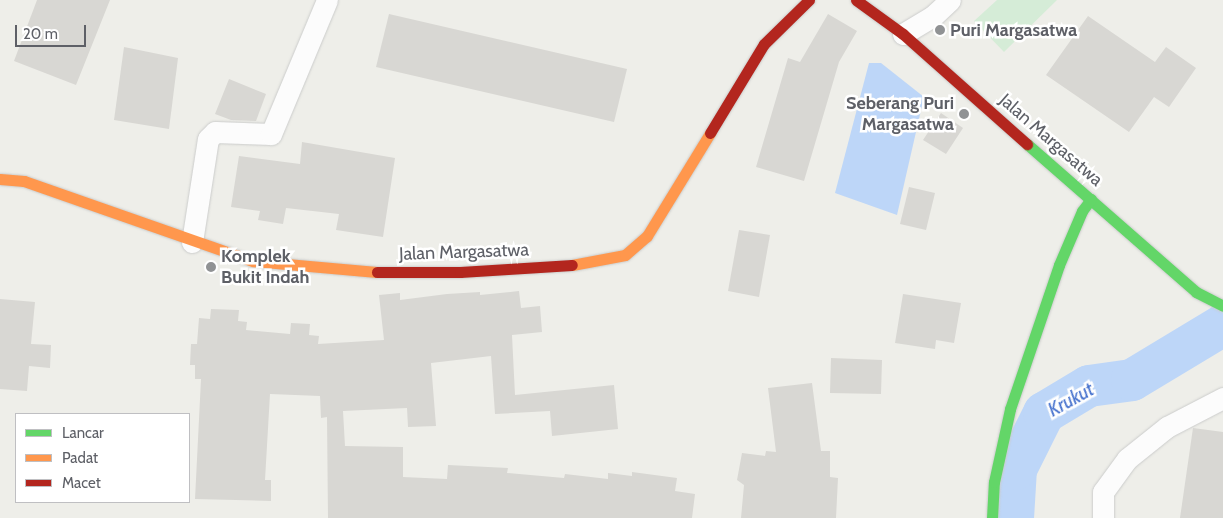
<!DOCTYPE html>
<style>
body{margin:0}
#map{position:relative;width:1223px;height:518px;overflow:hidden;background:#eeeee9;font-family:Cabin,sans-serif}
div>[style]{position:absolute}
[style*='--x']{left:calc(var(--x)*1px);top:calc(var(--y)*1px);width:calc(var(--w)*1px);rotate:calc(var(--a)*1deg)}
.green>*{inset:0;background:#d5ecd7}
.water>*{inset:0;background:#bdd6f8}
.river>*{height:42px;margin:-21px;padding:0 21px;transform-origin:21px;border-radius:21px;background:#bdd6f8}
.building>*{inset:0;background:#d8d7d3}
.roads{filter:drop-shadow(0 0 1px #cbcccb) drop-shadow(0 0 1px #cbcccb)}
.street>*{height:21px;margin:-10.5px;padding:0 10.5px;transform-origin:10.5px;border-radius:10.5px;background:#fcfcfc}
.fast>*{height:11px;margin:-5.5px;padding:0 5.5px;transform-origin:5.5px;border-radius:5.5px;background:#63d668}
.slow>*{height:11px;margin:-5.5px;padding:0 5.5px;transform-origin:5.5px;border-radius:5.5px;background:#ff974d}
.jam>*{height:11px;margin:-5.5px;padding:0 5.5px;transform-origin:5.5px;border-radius:5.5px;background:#b3261e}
.dots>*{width:14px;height:14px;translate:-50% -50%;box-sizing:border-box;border:2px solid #fff;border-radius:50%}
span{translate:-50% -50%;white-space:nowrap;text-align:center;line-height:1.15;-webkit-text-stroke:5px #fff;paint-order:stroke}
.poi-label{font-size:18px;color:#5e6067;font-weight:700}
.left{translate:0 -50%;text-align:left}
.right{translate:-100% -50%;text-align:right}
.street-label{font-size:18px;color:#5e6067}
.water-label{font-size:19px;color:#416ecc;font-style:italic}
.legend{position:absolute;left:15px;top:413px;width:175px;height:90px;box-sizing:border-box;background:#fff;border:1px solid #bfbfc2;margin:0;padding:6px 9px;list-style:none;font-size:15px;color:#5e6067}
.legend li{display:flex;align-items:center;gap:10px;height:25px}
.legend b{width:25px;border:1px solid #bfbfc2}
.scale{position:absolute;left:15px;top:25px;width:71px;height:22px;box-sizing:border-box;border:2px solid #5e6067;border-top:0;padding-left:6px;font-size:15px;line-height:18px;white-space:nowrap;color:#5e6067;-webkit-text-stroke:4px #fff;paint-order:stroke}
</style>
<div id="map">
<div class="green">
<i style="clip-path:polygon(997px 0,1057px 0,1004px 52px,974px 21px)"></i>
</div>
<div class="water">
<i style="clip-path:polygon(869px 63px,881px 63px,924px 97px,897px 215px,835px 193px)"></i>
</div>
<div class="river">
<i style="--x:1013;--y:518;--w:49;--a:-86.5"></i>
<i style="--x:1016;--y:469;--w:63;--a:-63.4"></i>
<i style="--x:1044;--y:413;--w:52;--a:-31"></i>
<i style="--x:1089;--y:386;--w:43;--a:-7.9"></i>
<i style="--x:1132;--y:380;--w:106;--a:-31.1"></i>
</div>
<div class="building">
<i style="clip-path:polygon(37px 0,110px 0,76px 85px,14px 61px)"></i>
<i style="clip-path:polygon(389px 14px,627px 69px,614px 122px,376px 67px)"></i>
<i style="clip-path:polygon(828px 14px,857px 31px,839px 62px,804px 181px,756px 167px,788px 58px,800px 62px)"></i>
<i style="clip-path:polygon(1088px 16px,1155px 62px,1166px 47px,1196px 68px,1169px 107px,1154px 97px,1129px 132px,1046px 75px)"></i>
<i style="clip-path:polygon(124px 47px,178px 58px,169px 129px,114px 120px)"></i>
<i style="clip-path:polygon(229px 79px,266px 94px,256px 121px,231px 120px,215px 114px)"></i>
<i style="clip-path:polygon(941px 113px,963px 128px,946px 154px,923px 140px)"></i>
<i style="clip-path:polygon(302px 142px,395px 158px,383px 237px,336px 230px,339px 214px,286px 208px,283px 224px,258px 220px,260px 211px,231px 207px,239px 156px,300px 164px)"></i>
<i style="clip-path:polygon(909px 187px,935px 193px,926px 230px,900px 224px)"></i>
<i style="clip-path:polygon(739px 230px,770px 235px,759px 297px,728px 291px)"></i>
<i style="clip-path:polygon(519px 291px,521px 308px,540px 306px,542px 332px,512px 335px,515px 395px,614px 385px,618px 429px,552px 436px,550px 411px,495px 414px,491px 356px,431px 363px,436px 426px,408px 427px,407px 408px,343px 411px,345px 446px,403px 447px,403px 477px,447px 479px,448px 465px,508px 468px,507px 473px,564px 478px,565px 474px,608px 479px,608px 473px,632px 476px,632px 472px,677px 478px,675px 491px,695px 494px,692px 518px,328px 518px,327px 417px,321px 418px,320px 396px,270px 394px,265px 480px,271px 480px,271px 501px,195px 499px,201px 379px,195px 379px,195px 365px,190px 365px,191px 344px,197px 344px,199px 318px,210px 319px,211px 309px,239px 310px,238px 321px,247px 322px,246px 330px,290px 334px,291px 323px,310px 324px,309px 335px,319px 336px,318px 344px,384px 340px,379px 295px,400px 293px,400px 300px,447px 294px,480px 292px,480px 295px)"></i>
<i style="clip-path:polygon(903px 294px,961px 303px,954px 343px,936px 340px,935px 349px,895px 343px)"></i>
<i style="clip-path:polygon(0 299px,35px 302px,31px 344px,51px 345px,50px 368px,29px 366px,27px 391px,0 389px)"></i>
<i style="clip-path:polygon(831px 358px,882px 360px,881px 394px,830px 393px)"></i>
<i style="clip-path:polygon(812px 383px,821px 451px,830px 451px,830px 477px,838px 478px,836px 518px,741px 518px,744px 485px,737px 480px,742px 453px,765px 456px,766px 451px,776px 452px,768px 388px)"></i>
<i style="clip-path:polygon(1193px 428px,1223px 432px,1223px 518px,1180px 518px)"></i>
</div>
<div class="roads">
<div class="street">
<i style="--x:903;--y:34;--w:35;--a:-31"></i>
<i style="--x:933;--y:16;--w:23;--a:-43"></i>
<i style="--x:192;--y:242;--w:104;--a:-81.2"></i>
<i style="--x:208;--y:139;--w:10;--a:-45"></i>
<i style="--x:215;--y:132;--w:56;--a:2"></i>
<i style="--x:271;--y:134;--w:145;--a:-67.3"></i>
<i style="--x:1103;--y:518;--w:26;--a:-90"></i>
<i style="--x:1103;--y:492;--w:41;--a:-54"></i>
<i style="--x:1127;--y:459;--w:51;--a:-38.7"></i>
<i style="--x:1167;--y:427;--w:63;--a:-27.4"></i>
</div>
<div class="fast">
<i style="--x:1027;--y:144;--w:225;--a:41.2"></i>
<i style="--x:1196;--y:292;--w:30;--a:27"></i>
<i style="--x:992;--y:518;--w:36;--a:-87"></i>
<i style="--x:994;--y:482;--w:75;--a:-77.6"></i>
<i style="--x:1010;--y:409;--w:152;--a:-71.2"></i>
<i style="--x:1059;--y:265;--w:59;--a:-66.9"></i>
<i style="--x:1082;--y:211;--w:15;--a:-53"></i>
</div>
<div class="slow">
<i style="--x:0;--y:179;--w:24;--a:5"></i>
<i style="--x:24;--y:181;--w:243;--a:19.3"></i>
<i style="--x:253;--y:261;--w:124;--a:5.1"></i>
<i style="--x:572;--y:265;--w:54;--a:-10.7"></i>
<i style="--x:625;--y:255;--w:29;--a:-41"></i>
<i style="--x:647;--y:236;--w:121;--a:-58.5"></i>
</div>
<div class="jam">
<i style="--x:856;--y:0;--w:58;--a:35.9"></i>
<i style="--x:903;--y:34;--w:166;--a:41.6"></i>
<i style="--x:710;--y:133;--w:104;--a:-58.8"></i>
<i style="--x:764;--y:44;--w:63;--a:-44.4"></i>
<i style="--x:377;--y:272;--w:83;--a:0"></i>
<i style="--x:460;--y:272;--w:112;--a:-3.6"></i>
</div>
</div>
<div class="dots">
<i style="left:940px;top:30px;background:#909294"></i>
<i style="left:964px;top:114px;background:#909294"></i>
<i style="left:211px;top:267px;background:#909294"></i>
</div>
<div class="poi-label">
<span class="left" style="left:950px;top:30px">Puri Margasatwa</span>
<span class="right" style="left:954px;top:114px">Seberang Puri<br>Margasatwa</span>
<span class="left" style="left:221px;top:267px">Komplek<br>Bukit Indah</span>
</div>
<div class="street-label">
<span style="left:1051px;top:140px;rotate:41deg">Jalan Margasatwa</span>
<span style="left:464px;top:252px;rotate:-2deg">Jalan Margasatwa</span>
</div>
<div class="water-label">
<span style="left:1071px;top:400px;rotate:-29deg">Krukut</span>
</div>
<ul class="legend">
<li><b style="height:6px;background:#63d668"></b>Lancar</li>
<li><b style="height:6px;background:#ff974d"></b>Padat</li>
<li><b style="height:6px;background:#b3261e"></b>Macet</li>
</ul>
<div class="scale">20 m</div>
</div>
